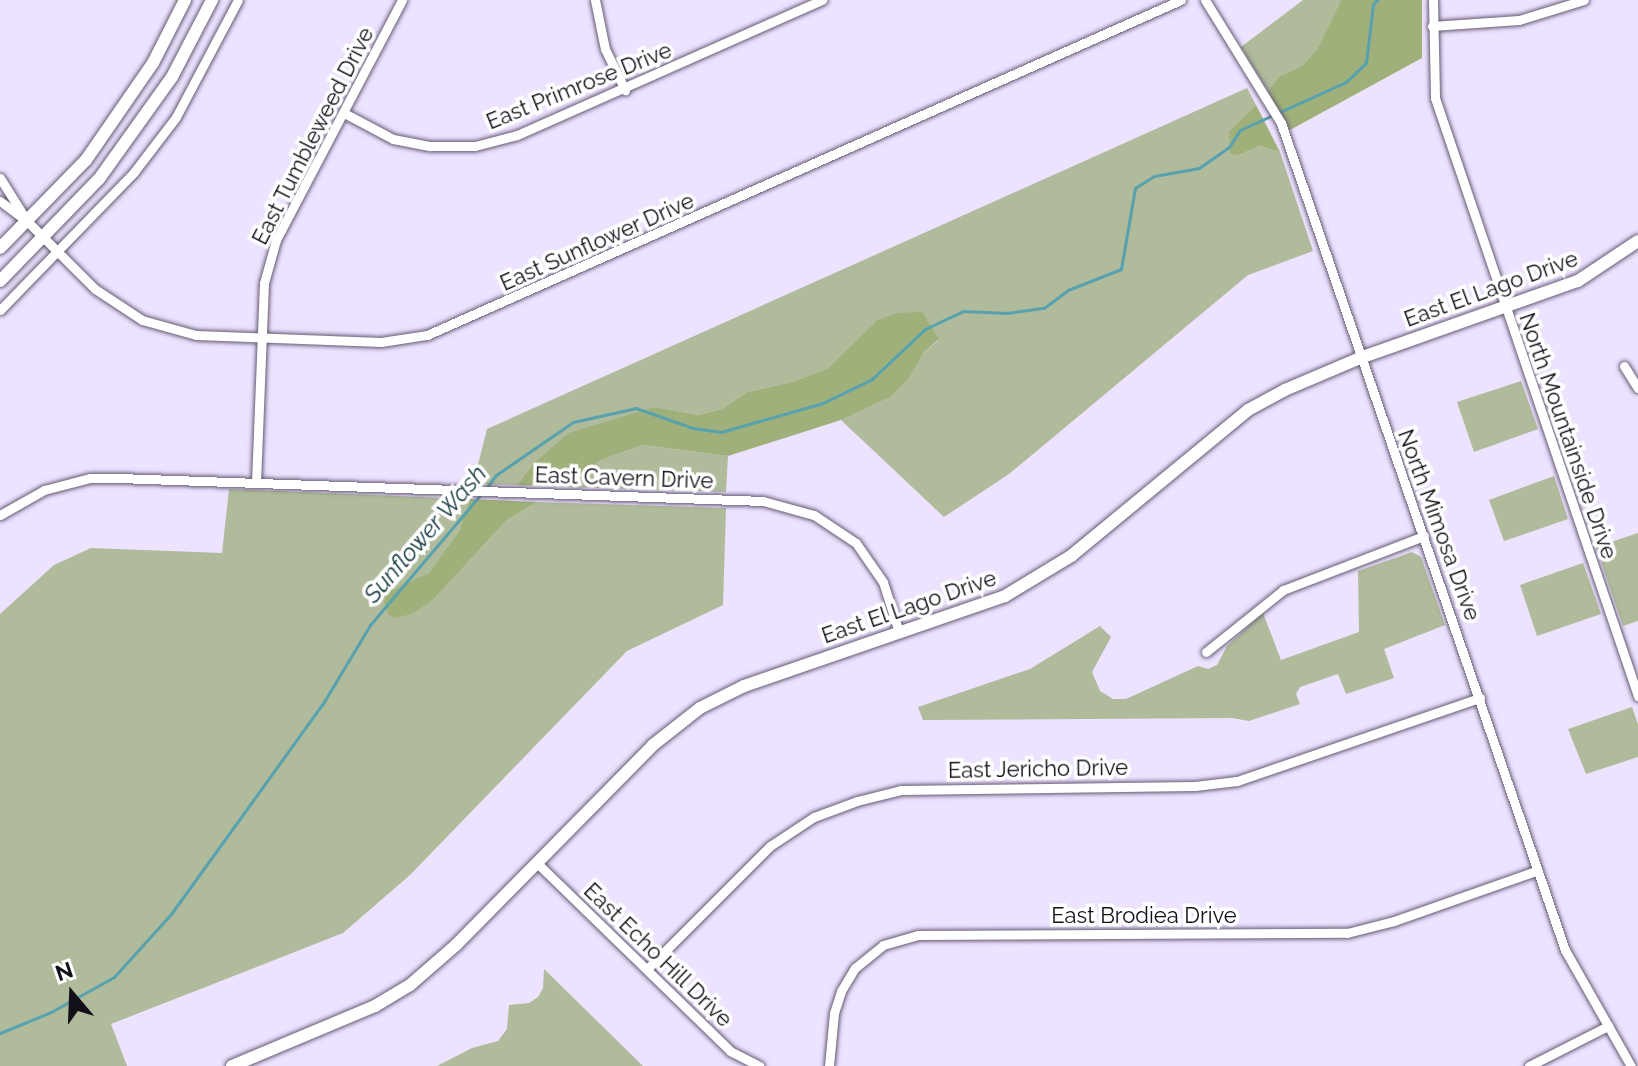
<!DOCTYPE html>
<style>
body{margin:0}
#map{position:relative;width:1638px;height:1066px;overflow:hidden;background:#ede2ff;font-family:Raleway,sans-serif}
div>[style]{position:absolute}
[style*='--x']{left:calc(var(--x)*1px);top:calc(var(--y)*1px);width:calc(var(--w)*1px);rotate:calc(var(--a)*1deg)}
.green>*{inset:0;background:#b0bb9b}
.forest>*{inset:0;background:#9fb07a}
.stream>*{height:3px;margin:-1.5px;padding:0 1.5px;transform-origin:1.5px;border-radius:1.5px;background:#58a1af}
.roads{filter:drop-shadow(0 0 2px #655b73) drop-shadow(0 0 2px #655b73)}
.street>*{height:9px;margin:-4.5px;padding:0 4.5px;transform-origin:4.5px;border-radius:4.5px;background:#fff}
.secondary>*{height:12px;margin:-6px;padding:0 6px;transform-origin:6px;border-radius:6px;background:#fff}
span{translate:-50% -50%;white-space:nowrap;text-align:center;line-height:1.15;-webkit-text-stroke:7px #fff;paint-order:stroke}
.street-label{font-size:22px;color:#131019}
.water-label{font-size:24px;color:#173b42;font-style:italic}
.north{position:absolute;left:32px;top:954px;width:80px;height:80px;-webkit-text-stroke:6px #fff;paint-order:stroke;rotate:341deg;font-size:22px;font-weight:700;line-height:32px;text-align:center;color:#131019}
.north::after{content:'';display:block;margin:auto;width:28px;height:36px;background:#131019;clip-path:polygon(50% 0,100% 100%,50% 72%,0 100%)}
</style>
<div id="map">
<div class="green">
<i style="clip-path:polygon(1303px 0,1341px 0,1317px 49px,1302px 66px,1279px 76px,1268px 91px,1241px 47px)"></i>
<i style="clip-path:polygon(1247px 88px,1256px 105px,1229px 131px,1239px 155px,1259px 146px,1280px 152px,1313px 251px,1248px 275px,1009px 474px,944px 517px,841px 420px,891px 397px,910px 377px,924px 352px,939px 340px,876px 321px,828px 368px,792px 382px,747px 392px,722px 409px,698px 415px,653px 407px,534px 463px,517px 485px,473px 484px,487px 429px)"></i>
<i style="clip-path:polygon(1521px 381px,1538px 429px,1474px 452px,1457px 402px)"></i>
<i style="clip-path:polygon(643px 445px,728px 456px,726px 492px,565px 487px,601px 460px)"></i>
<i style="clip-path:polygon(1554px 476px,1568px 519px,1504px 541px,1489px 500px)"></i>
<i style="clip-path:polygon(229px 489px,470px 499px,459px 531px,429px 574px,387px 592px,434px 599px,506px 521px,537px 502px,726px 508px,723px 605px,627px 651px,410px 875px,343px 933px,111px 1024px,127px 1066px,0 1066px,0 614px,54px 565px,91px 548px,222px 553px)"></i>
<i style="clip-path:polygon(1638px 533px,1638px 621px,1623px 626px,1596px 547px)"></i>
<i style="clip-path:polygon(1412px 552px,1421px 557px,1445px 625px,1384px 649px,1394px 678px,1346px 694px,1338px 674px,1300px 687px,1296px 694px,1300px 704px,1249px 721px,1232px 718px,923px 720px,918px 707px,1030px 669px,1100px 626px,1111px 637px,1092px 672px,1100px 691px,1113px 699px,1126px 699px,1198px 666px,1208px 669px,1217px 665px,1227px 646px,1263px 613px,1281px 660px,1359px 632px,1358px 571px)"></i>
<i style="clip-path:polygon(1583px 563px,1601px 614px,1537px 636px,1520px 585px)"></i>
<i style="clip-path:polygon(1632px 707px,1638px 724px,1638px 757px,1586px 774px,1568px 729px)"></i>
<i style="clip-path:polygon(544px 969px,643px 1066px,437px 1066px,472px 1048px,498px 1041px,507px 1029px,509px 1005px,529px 1003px,538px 997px,543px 988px)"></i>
</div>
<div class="forest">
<i style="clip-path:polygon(1341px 0,1422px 0,1422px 58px,1290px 130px,1268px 91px,1279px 76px,1302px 66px,1317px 49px)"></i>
<i style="clip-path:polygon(1256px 105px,1280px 152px,1259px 146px,1239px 155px,1230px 154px,1229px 131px)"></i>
<i style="clip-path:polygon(922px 312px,939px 339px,924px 352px,910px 377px,891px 397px,841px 420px,728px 456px,643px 445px,601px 460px,565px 487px,517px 485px,534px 463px,569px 433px,654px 407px,698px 415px,722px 409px,747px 392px,792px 382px,828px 368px,876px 321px,897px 313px)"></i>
<i style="clip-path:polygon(470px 499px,537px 502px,506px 521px,434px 599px,412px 614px,394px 618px,388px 614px,384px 602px,387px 592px,429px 573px,459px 531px)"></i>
</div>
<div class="stream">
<i style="--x:487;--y:487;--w:15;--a:-53"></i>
<i style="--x:496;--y:475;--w:93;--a:-34.5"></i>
<i style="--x:573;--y:422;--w:65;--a:-12.5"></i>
<i style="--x:636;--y:408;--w:60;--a:19.3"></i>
<i style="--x:693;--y:428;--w:28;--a:8"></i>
<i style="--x:721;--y:432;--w:106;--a:-15.9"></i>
<i style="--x:823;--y:403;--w:55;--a:-26.1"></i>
<i style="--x:872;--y:379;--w:73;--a:-43.3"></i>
<i style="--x:925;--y:329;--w:42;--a:-25.3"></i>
<i style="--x:963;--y:311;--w:44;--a:2.6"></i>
<i style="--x:1007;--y:313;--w:37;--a:-8"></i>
<i style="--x:1044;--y:308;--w:30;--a:-37"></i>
<i style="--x:1068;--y:290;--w:57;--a:-21.6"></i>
<i style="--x:1121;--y:269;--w:82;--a:-80.2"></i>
<i style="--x:1135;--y:188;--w:22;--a:-32"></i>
<i style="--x:1154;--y:176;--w:46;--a:-10.1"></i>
<i style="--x:1199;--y:168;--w:37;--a:-35"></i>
<i style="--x:1229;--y:147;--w:20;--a:-57"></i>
<i style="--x:1240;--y:130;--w:116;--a:-24.4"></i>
<i style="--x:1346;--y:82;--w:28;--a:-44"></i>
<i style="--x:1366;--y:63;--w:59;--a:-83.2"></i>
<i style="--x:1373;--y:4;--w:6;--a:-45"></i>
<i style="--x:0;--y:1033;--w:55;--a:-22.4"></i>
<i style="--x:51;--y:1012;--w:72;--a:-29.1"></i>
<i style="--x:114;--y:977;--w:85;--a:-47.9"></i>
<i style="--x:171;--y:914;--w:258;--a:-54.2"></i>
<i style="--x:322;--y:705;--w:93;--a:-59"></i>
<i style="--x:370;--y:625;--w:173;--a:-49.7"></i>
</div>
<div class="roads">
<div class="street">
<i style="--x:595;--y:0;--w:50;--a:78.5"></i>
<i style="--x:605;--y:49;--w:46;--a:64"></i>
<i style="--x:1205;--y:0;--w:145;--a:58.3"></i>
<i style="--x:1281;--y:123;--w:874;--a:71.05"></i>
<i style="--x:1565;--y:950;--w:133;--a:60.4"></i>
<i style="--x:1433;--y:0;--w:98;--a:88.8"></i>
<i style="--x:1435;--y:98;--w:632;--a:71.25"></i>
<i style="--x:1432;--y:26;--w:87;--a:-3.9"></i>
<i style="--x:1519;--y:20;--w:68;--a:-17.1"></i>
<i style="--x:344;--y:113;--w:55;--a:28"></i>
<i style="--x:393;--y:139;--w:38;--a:11"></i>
<i style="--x:430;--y:146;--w:45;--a:0"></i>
<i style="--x:475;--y:146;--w:43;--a:-14.7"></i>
<i style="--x:517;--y:135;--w:334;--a:-23.9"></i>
<i style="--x:0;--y:178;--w:51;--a:57.9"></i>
<i style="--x:0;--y:201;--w:34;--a:37"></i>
<i style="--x:27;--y:221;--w:96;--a:45"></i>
<i style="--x:95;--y:289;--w:56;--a:33.4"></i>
<i style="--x:142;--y:320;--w:56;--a:15.5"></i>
<i style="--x:196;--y:335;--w:185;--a:2.2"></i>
<i style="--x:381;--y:342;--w:47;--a:-8.7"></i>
<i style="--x:427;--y:335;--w:825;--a:-23.96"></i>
<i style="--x:0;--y:310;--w:192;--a:-45.8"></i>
<i style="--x:134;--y:172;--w:69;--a:-52.6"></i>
<i style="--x:176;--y:117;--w:132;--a:-62.1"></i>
<i style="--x:1624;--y:366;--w:26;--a:58"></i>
<i style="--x:256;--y:482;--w:199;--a:-87.7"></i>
<i style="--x:264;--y:283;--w:45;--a:-74.4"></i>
<i style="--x:276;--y:240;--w:271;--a:-62.3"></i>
<i style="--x:0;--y:515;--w:51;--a:-29.6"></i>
<i style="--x:44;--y:490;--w:48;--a:-14.6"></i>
<i style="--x:90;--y:478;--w:28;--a:0"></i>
<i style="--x:118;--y:478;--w:645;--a:2.04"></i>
<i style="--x:763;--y:501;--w:53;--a:15.4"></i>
<i style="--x:814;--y:515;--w:50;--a:33.7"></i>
<i style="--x:856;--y:543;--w:47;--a:55.3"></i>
<i style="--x:883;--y:582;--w:52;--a:72.3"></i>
<i style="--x:1206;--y:652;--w:99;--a:-38.8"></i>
<i style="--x:1283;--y:590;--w:151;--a:-21"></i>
<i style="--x:537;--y:863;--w:269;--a:44.2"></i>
<i style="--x:730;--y:1051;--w:33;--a:27"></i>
<i style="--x:647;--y:969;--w:174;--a:-45"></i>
<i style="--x:770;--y:846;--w:53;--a:-33.4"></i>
<i style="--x:814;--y:817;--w:46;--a:-20.4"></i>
<i style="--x:857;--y:801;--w:45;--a:-14"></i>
<i style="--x:901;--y:790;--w:294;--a:-0.8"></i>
<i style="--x:1195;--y:786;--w:42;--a:-6.8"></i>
<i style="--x:1237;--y:781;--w:257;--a:-18.9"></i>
<i style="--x:829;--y:1066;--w:53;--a:-84.6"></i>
<i style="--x:834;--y:1013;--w:23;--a:-72"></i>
<i style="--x:841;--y:991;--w:27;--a:-59"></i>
<i style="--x:855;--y:968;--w:36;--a:-39"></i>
<i style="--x:883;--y:945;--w:36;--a:-16"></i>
<i style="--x:918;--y:935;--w:429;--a:-0.3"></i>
<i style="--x:1347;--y:933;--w:49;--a:-14.3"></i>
<i style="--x:1394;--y:921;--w:151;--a:-19.4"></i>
<i style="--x:1529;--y:1066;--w:89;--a:-26.9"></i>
</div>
<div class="secondary">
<i style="--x:0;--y:248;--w:123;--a:-45.7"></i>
<i style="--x:86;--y:160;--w:118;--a:-55.4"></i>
<i style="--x:153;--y:63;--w:71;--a:-63.1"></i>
<i style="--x:0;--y:281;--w:142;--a:-45.9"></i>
<i style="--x:99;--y:179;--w:125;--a:-54.4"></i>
<i style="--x:172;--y:77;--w:87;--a:-62.5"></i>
<i style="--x:232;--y:1066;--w:155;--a:-22.8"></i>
<i style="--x:375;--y:1006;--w:41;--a:-31"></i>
<i style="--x:410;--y:985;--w:61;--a:-41"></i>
<i style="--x:456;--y:945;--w:281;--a:-45.4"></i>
<i style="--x:653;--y:745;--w:60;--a:-38.2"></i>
<i style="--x:700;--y:708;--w:49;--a:-26.6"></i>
<i style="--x:744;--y:686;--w:276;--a:-19"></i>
<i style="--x:1005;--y:596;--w:77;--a:-31.2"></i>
<i style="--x:1071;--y:556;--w:229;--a:-39.5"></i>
<i style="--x:1248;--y:410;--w:42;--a:-28.4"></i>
<i style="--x:1285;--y:390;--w:82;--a:-23.1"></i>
<i style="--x:1360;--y:358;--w:231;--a:-19.5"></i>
<i style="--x:1578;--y:281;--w:72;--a:-33.7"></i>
</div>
</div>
<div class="street-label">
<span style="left:579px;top:86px;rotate:-22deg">East Primrose Drive</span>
<span style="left:313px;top:136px;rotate:-63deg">East Tumbleweed Drive</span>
<span style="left:597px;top:242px;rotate:-24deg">East Sunflower Drive</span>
<span style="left:1491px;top:289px;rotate:-20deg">East El Lago Drive</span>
<span style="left:1568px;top:436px;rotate:71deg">North Mountainside Drive</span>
<span style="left:624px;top:478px;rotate:2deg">East Cavern Drive</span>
<span style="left:1439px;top:525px;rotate:70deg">North Mimosa Drive</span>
<span style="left:909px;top:607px;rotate:-19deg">East El Lago Drive</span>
<span style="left:1038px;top:769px;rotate:-1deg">East Jericho Drive</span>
<span style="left:1144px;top:916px">East Brodiea Drive</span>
<span style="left:658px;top:955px;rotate:44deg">East Echo Hill Drive</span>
</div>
<div class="water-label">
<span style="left:425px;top:534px;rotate:-49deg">Sunflower Wash</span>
</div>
<div class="north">N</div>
</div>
